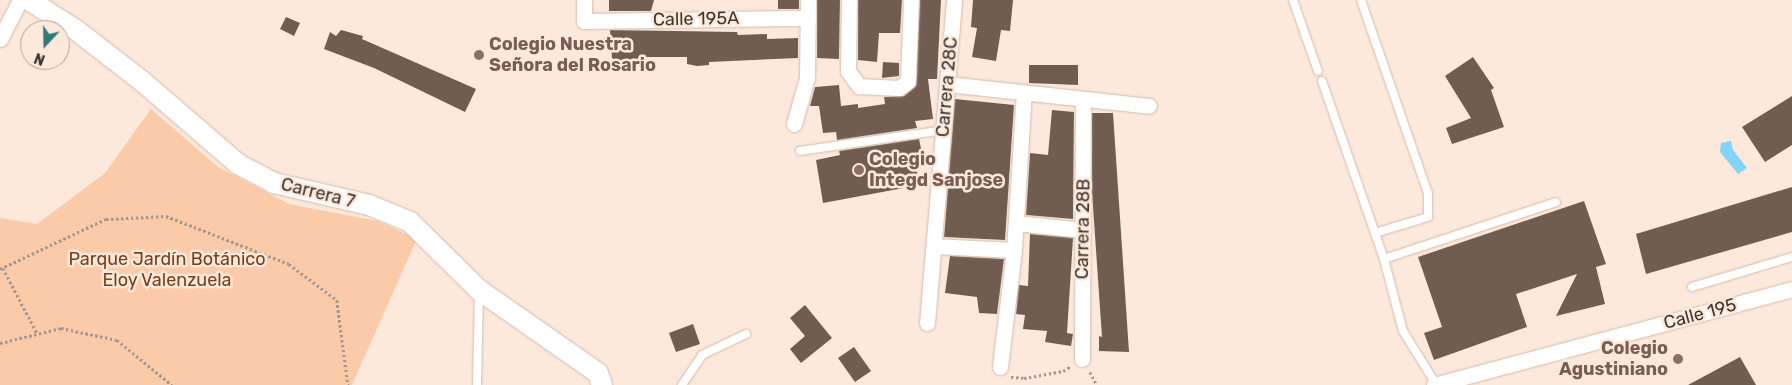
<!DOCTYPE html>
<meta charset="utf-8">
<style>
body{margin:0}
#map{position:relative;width:1792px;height:385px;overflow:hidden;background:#fce9dc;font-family:Rubik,sans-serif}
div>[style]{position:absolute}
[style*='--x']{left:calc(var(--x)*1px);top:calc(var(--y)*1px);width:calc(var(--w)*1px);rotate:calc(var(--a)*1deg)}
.green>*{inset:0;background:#fbcaa9}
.water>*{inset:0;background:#82d4f9}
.building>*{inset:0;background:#715d50}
.path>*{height:2.5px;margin-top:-1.25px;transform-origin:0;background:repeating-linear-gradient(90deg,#a5978d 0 2.5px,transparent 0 5px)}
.roads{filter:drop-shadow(0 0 1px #d3bcad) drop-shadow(0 0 1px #d3bcad)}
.service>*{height:8px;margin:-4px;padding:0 4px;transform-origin:4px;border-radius:4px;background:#fff}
.minor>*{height:15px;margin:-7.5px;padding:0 7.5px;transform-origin:7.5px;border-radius:7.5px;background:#fff}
.secondary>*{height:20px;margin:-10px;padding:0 10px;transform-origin:10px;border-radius:10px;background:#fff}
.dots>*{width:14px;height:14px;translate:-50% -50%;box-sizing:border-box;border:2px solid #fce9dc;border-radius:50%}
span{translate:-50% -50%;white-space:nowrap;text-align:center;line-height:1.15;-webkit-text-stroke:5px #fce9dc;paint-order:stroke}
.street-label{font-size:18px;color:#3f3630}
.education-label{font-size:18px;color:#785e54;font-weight:700}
.left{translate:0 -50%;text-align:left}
.right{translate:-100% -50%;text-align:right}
.park-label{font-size:18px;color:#754219}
.north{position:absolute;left:20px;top:20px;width:50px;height:50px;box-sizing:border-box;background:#fce9dc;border:1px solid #b0a197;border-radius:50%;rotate:201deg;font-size:14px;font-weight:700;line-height:20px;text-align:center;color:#3f3630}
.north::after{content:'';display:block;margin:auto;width:18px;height:22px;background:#327b7b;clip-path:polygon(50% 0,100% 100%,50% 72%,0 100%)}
</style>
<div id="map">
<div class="green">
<i style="clip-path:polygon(151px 109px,218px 167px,289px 204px,377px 221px,417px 239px,352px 385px,0 385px,0 218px,37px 224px,105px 173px)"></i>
</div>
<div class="water">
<i style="clip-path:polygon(1731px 141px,1733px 150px,1747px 168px,1738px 174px,1720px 152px,1721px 143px)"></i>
</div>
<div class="building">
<i style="clip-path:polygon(609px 0,654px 0,651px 11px,609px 11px)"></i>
<i style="clip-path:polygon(778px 0,799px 0,799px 9px,778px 9px)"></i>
<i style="clip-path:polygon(817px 0,840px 0,839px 59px,817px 58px)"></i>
<i style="clip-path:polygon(858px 0,902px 0,900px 33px,879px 33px,877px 62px,858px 60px)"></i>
<i style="clip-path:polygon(920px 0,941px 0,937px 79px,928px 79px,933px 119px,915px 121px,917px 128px,837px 140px,836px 132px,823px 133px,819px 106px,810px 106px,815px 87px,839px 85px,841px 106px,858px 104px,858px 108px,885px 104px,884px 97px,904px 96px,916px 86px)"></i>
<i style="clip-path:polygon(973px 0,1013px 0,1010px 31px,1001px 30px,996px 61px,972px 57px,977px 28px,971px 27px)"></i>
<i style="clip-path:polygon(286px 17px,300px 23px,294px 36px,280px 29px)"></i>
<i style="clip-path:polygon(341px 30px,363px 36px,362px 39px,476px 89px,465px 112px,374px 68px,324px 49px,330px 32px,336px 36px)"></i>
<i style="clip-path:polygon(610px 30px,737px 32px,738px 35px,767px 34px,767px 39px,798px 38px,798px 58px,709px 62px,709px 65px,697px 66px,687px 64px,687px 57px,639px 57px,640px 66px,623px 67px,612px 58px)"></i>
<i style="clip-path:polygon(1473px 57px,1494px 88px,1491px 90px,1504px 127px,1452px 144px,1446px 128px,1471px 118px,1445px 76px)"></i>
<i style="clip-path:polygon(883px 62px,899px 63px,899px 76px,882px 78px)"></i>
<i style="clip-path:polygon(1029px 65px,1078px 65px,1078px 85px,1029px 83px)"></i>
<i style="clip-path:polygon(1792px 96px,1792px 145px,1765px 162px,1742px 127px)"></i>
<i style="clip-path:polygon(955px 99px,1014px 105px,1005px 240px,944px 237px)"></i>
<i style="clip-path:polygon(1052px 110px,1074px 112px,1073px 219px,1026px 215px,1030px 153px,1048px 155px)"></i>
<i style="clip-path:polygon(1092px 113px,1113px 113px,1129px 352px,1099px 351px,1099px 336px,1102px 337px,1092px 192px)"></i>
<i style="clip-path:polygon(919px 139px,924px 163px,916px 169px,920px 185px,823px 203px,816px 160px,840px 155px,839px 151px)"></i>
<i style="clip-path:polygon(1792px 187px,1792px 232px,1646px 274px,1636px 234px)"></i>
<i style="clip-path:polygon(1584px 201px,1606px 264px,1596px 267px,1605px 304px,1556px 316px,1577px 274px,1516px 294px,1527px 327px,1434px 360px,1424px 333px,1442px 327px,1418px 257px)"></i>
<i style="clip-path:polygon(1030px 234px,1073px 238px,1067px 333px,1073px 334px,1071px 346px,1045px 342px,1047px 331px,1023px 329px,1025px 315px,1016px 314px,1019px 285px,1028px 286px)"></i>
<i style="clip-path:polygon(950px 256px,1004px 259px,997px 314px,979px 313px,977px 297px,945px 293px)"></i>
<i style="clip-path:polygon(805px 305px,832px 338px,801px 363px,790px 349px,805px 336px,790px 318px)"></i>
<i style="clip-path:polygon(693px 324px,700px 344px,676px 352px,669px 333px)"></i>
<i style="clip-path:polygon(854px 347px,871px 371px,855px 382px,838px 358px)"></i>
<i style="clip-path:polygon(1740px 357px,1756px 385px,1688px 385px)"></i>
</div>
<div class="path">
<i style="--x:3;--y:268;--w:73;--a:62.4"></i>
<i style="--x:0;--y:269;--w:117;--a:-25.3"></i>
<i style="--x:106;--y:219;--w:60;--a:-2.9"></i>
<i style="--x:166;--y:216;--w:132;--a:21.3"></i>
<i style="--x:289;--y:264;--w:60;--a:36.9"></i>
<i style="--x:337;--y:300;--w:86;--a:82.6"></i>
<i style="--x:0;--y:343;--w:63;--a:-13.8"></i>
<i style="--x:61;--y:328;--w:57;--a:12.1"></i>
<i style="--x:117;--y:340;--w:71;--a:39.3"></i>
<i style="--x:1090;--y:372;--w:15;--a:62"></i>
<i style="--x:1011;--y:377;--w:13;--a:4"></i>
<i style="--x:1024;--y:378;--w:40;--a:-10"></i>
<i style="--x:1063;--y:371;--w:9;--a:-32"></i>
</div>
<div class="roads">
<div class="service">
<i style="--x:1293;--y:0;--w:75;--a:70.6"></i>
<i style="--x:1361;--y:0;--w:204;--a:70.9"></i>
<i style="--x:1428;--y:193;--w:24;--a:90"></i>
<i style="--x:1428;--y:217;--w:55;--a:163.2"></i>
<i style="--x:1322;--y:81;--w:188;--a:70.8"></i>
<i style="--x:800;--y:151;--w:146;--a:-8.3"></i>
<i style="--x:1692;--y:287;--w:104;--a:-16.7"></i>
<i style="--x:1436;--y:384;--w:62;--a:-121.9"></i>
<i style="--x:1403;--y:331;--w:74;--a:-104.8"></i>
<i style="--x:1384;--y:259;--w:181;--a:-18.3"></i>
<i style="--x:477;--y:385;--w:93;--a:-88.8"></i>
<i style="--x:682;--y:385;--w:36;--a:-56"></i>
<i style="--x:702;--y:355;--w:49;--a:-25.5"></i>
</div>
<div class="minor">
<i style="--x:584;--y:0;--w:21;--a:90"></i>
<i style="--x:584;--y:21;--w:224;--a:-0.8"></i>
<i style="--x:849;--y:0;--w:71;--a:90.8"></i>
<i style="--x:848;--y:71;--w:19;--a:54"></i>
<i style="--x:859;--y:86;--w:40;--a:2.9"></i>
<i style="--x:899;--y:88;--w:11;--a:-38"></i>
<i style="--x:908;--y:81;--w:81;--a:-87.9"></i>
<i style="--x:0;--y:39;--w:44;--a:-62.9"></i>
<i style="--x:948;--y:84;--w:202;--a:6.2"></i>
<i style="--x:794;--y:124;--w:48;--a:-74.2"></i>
<i style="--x:807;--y:78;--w:78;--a:-89.3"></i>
<i style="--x:1016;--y:223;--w:68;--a:5.9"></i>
<i style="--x:934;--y:246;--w:80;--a:2.9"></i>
<i style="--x:927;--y:323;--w:324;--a:-85.2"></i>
<i style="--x:1082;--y:359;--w:260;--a:-89.8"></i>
<i style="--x:1000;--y:367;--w:118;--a:-83.2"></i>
<i style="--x:1014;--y:250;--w:157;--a:-86.4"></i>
<i style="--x:1434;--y:385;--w:371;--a:-15"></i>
</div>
<div class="secondary">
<i style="--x:29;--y:0;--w:56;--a:32.6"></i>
<i style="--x:76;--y:30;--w:85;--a:37.8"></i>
<i style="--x:143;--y:82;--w:125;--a:40.8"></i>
<i style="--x:238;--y:164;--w:41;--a:27.8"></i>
<i style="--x:274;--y:183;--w:98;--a:13"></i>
<i style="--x:369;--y:205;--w:44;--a:22.5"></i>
<i style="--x:410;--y:222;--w:97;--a:44.6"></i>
<i style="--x:479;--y:290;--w:145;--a:34.9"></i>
<i style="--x:598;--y:373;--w:13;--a:72"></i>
</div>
</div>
<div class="dots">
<i style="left:479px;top:55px;background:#8d6e63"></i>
<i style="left:859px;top:170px;background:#8d6e63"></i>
<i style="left:1678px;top:359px;background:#8d6e63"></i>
</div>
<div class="street-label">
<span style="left:696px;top:19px;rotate:-1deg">Calle 195A</span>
<span style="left:947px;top:87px;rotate:-85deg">Carrera 28C</span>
<span style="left:318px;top:193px;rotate:14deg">Carrera 7</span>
<span style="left:1083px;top:229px;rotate:-89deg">Carrera 28B</span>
<span style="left:1700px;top:314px;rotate:-15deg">Calle 195</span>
</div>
<div class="education-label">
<span class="left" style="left:489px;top:55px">Colegio Nuestra<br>Señora del Rosario</span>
<span class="left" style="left:869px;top:170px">Colegio<br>Integd Sanjose</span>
<span class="right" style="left:1668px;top:359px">Colegio<br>Agustiniano</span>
</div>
<div class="park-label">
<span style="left:167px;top:270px">Parque Jardín Botánico<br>Eloy Valenzuela</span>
</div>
<div class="north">N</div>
</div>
